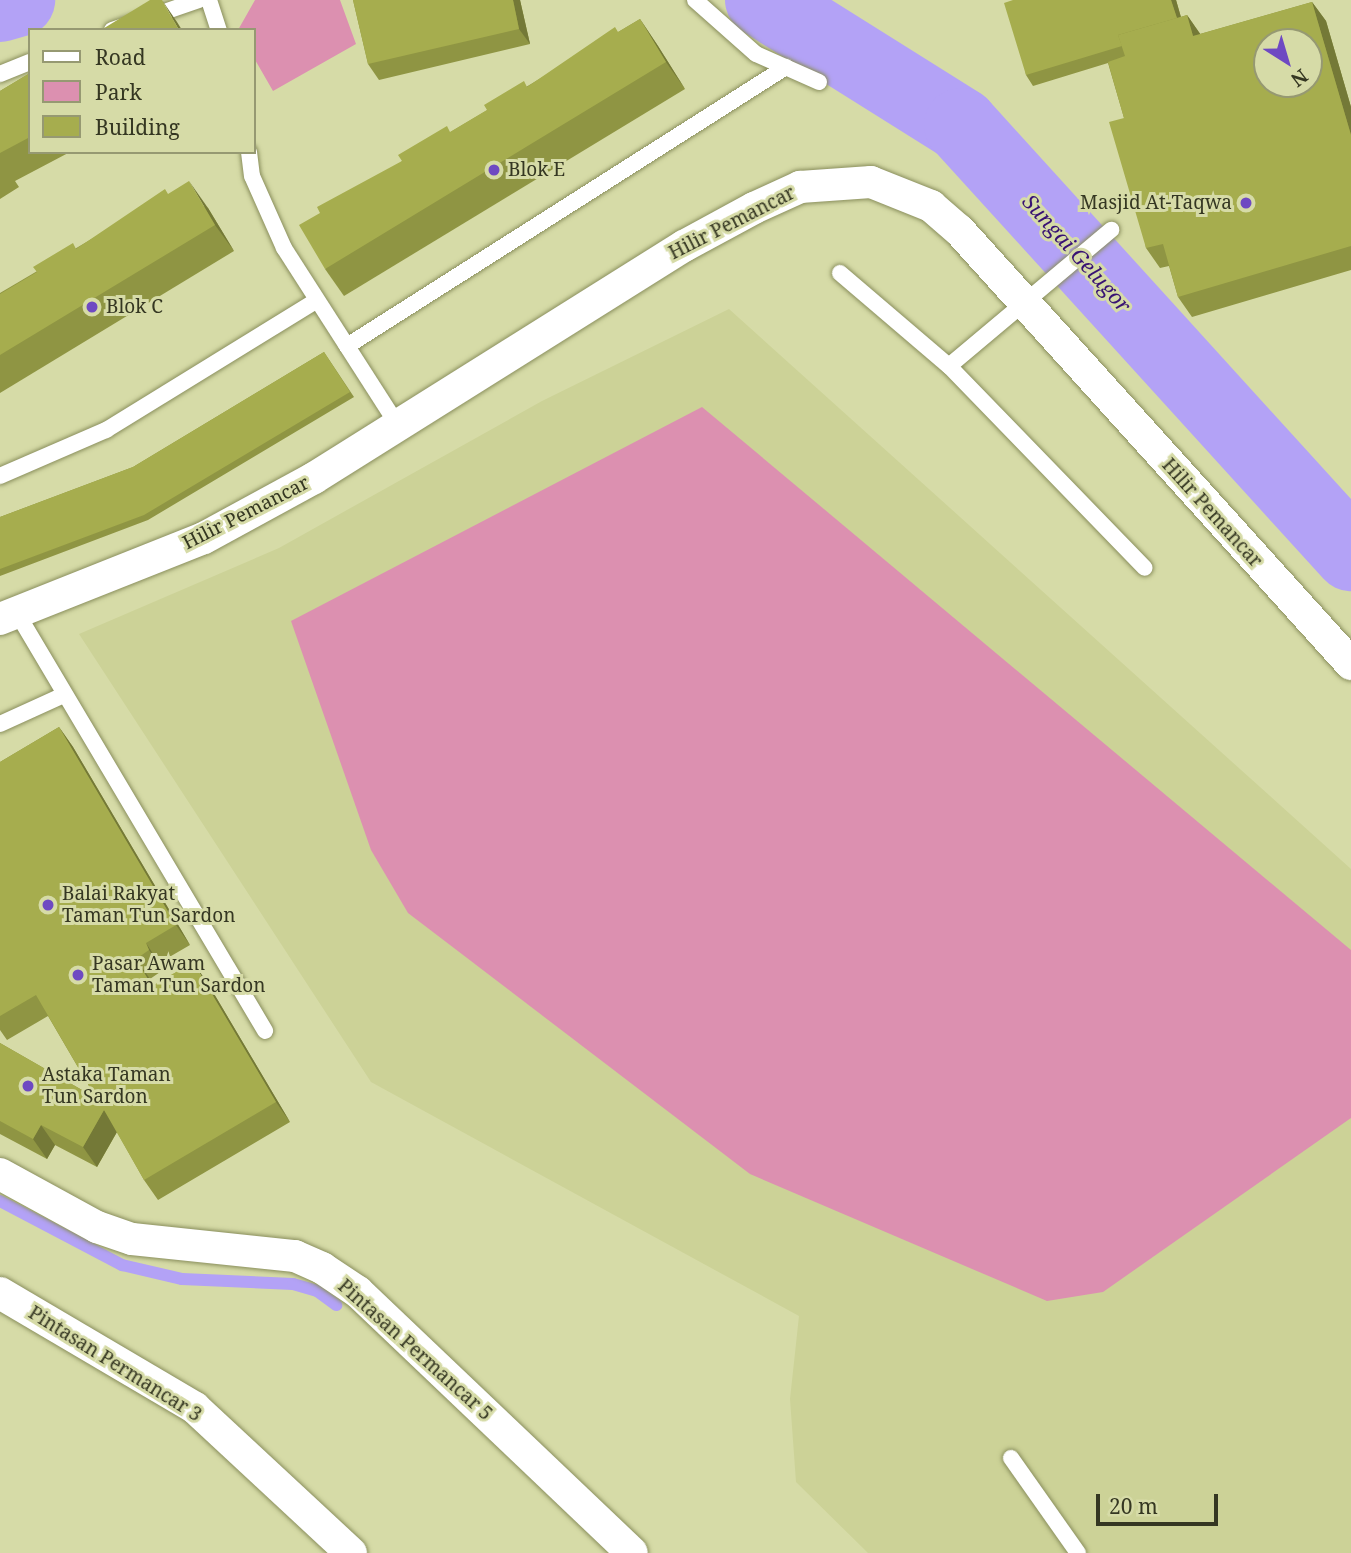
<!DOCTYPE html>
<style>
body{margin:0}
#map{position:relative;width:1351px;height:1553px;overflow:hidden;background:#d6dba7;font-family:"Noto Serif",serif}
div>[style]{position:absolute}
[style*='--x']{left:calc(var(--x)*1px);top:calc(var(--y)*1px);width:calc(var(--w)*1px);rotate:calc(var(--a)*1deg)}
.built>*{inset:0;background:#ccd297}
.green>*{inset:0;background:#dc90b0}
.stream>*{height:12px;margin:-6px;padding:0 6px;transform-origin:6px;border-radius:6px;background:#b3a2f6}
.river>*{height:74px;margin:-37px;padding:0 37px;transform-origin:37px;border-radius:37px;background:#b3a2f6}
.roads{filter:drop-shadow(0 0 2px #8a8f5d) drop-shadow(0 0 2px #8a8f5d)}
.lane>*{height:16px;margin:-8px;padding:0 8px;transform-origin:8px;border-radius:8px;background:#fff}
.street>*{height:32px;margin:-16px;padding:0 16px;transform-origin:16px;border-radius:16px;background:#fff}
.wall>*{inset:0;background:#8f9543}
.shaded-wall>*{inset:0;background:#747937}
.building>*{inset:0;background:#a6ad4e}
.dots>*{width:19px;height:19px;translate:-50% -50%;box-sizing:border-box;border:4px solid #d6dba7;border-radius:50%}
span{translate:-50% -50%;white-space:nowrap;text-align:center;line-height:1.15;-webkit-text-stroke:6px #d6dba7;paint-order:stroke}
.poi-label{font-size:19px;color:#353722}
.left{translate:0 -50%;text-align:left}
.right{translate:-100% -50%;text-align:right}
.street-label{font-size:19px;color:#353722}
.water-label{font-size:21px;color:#381273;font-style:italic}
.legend{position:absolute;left:28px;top:28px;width:228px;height:126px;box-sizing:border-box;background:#d6dba7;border:2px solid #969972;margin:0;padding:9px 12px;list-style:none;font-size:21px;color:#353722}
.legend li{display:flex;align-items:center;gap:14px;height:35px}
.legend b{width:35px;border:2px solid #969972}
.north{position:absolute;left:1253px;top:28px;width:70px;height:70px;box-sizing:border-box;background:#d6dba7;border:2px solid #969972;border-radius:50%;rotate:143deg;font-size:19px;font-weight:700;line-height:28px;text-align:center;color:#353722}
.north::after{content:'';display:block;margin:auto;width:24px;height:32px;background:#6e49c2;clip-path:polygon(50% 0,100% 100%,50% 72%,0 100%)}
.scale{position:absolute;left:1096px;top:1494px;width:122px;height:32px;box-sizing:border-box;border:4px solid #353722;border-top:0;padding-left:9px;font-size:21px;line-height:24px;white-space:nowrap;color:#353722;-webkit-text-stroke:5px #d6dba7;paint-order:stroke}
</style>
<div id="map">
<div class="built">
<i style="clip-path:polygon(729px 309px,1351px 869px,1351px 1553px,868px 1553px,796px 1482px,790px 1399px,799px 1316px,371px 1082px,79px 634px,279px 548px,542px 401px)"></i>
</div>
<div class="green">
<i style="clip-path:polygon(255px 0,340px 0,356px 44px,273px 91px,254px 58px,254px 30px,238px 30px)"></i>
<i style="clip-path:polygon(702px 407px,1351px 950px,1351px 1118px,1103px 1292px,1047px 1301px,750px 1174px,408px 913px,371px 850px,291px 621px)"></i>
</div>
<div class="stream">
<i style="--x:0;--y:1201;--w:138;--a:27.7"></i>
<i style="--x:122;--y:1265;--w:62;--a:13.1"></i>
<i style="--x:182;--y:1279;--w:111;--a:2.6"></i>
<i style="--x:293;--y:1284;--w:25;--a:16"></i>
<i style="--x:317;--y:1291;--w:24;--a:36"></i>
</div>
<div class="river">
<i style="--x:762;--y:0;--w:235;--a:32.1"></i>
<i style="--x:961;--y:125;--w:580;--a:47.73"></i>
<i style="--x:0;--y:5;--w:19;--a:-16"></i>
</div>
<div class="roads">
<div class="lane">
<i style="--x:209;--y:0;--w:32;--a:72"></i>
<i style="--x:695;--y:0;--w:81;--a:41.5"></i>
<i style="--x:756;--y:54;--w:69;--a:24"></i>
<i style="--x:112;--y:30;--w:92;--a:-19"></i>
<i style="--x:0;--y:74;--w:32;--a:-22"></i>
<i style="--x:249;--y:152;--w:24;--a:83"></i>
<i style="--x:252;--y:176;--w:79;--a:66"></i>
<i style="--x:284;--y:248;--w:213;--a:57.3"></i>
<i style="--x:840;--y:273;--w:143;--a:40.5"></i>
<i style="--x:949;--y:366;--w:281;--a:45.9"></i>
<i style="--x:347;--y:346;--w:520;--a:-32.44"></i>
<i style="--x:949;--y:366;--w:212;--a:-40"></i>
<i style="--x:0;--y:476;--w:116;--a:-23.5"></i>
<i style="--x:106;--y:430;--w:246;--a:-31.6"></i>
<i style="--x:17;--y:613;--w:486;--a:59.3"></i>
<i style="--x:0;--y:724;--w:70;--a:-24.4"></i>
<i style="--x:1011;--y:1458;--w:116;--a:54.8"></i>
</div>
<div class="street">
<i style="--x:0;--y:619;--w:219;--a:-21.7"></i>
<i style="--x:204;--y:538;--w:125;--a:-28.6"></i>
<i style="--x:314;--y:478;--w:437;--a:-32.1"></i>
<i style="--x:684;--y:246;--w:80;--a:-28.5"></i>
<i style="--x:754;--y:208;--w:51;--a:-24.5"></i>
<i style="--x:800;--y:187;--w:71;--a:-4"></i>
<i style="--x:871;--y:182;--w:65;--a:21.8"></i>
<i style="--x:931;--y:206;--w:37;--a:41"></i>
<i style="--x:959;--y:230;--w:585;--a:47.91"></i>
<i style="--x:0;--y:1174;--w:111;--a:28.7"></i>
<i style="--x:97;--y:1227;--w:37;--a:19"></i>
<i style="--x:132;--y:1239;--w:164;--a:6"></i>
<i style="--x:295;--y:1256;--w:30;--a:24"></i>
<i style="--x:322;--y:1268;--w:43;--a:33.7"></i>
<i style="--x:358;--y:1292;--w:378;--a:43.6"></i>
<i style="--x:0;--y:1293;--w:226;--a:30.5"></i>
<i style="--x:195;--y:1408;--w:213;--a:42.9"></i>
</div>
</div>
<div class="wall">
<i style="clip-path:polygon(353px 0,520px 0,530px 44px,379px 80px,368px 64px)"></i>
<i style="clip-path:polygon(1013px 0,1176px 0,1181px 17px,1187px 15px,1200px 34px,1312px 2px,1326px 21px,1351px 107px,1351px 270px,1192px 317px,1178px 297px,1169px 266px,1160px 268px,1146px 248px,1124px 118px,1108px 63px,1033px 86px,1026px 75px)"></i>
<i style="clip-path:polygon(640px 19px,658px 46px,685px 89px,344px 296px,325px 269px,402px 161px)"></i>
<i style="clip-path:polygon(30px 73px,30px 152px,70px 152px,15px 181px,19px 187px,0 199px,0 91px)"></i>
<i style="clip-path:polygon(168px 194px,208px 208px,234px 251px,0 393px,0 293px)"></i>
<i style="clip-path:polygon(324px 352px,354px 397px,148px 520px,0 576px,0 517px,133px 467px)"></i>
<i style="clip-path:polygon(59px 727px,73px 747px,190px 945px,159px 963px,163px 970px,150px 979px,154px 985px,207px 982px,290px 1122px,158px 1200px,144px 1180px,117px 1132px,97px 1167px,55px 1145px,47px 1159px,0 1134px,0 1043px,96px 1098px,48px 1016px,7px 1040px,0 1030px,0 762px)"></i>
</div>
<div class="shaded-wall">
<i style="clip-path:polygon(162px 0,177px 22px,182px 30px,179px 30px)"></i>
<i style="clip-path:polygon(513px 0,520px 0,530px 44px,519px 29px)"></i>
<i style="clip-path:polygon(1171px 0,1176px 0,1187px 39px,1180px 28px)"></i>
<i style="clip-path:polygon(1312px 2px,1326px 21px,1351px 107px,1351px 135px)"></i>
<i style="clip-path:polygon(1187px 15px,1201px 35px,1193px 36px)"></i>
<i style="clip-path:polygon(640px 19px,658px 46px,685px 89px,666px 62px)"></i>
<i style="clip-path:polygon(189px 181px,208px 208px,234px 251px,215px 225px)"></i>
<i style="clip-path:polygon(59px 727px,73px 747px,190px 945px,176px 925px)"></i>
<i style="clip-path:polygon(146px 943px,159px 963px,163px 970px,149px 950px)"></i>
<i style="clip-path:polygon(136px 959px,150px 979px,166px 1006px,152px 986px)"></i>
<i style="clip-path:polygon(193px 962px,207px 982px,290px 1122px,276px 1102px)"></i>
<i style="clip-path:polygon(104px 1110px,118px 1130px,97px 1167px,83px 1147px)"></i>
<i style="clip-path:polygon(41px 1125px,55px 1145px,47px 1159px,33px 1139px)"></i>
</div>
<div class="building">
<i style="clip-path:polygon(150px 0,162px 0,179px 30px,101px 30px)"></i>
<i style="clip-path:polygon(353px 0,513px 0,519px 29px,368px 64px)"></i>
<i style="clip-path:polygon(1013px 0,1171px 0,1177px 18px,1118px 35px,1122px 46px,1026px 75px,1004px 3px)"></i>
<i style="clip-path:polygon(evenodd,1312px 2px,1351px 135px,1351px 246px,1178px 297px,1163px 244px,1146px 248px,1109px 122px,1124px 118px,1108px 62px,1125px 56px,1118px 35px,1187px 15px,1193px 36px,1312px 2px,1267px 42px,1309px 42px,1309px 84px,1267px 84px,1267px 42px)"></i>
<i style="clip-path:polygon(640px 19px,666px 62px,325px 269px,299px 225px,320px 213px,317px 207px,402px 161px,398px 155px,447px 126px,450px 132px,487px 110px,484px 105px,524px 81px,527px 87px,615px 27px,618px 32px)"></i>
<i style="clip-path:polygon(30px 73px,30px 137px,0 153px,0 91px)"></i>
<i style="clip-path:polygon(189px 181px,215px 225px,0 355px,0 294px,37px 272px,33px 267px,73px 243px,76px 249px,165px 189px,168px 194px)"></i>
<i style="clip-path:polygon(324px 352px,350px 392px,144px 515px,0 569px,0 517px,133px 467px)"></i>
<i style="clip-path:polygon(59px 727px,176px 925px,146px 943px,149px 950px,136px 959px,152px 986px,193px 962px,276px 1102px,144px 1180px,104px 1110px,83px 1147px,41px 1125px,33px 1139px,0 1121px,0 1043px,96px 1098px,36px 995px,0 1016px,0 762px)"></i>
</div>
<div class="dots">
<i style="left:494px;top:170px;background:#6e49c2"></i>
<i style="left:1246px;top:203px;background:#6e49c2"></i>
<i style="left:92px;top:307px;background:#6e49c2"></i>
<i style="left:48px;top:905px;background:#6e49c2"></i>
<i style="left:78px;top:975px;background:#6e49c2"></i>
<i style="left:28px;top:1086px;background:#6e49c2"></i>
</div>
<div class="poi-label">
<span class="left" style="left:508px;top:170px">Blok E</span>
<span class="right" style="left:1232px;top:203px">Masjid At-Taqwa</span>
<span class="left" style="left:106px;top:307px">Blok C</span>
<span class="left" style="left:62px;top:905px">Balai Rakyat<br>Taman Tun Sardon</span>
<span class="left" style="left:92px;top:975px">Pasar Awam<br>Taman Tun Sardon</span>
<span class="left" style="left:42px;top:1086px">Astaka Taman<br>Tun Sardon</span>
</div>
<div class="street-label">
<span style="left:732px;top:223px;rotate:-27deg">Hilir Pemancar</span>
<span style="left:246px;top:513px;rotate:-27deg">Hilir Pemancar</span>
<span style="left:1212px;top:513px;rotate:48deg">Hilir Pemancar</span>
<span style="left:415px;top:1350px;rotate:42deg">Pintasan Permancar 5</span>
<span style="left:115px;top:1364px;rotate:32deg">Pintasan Permancar 3</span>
</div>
<div class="water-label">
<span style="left:1077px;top:253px;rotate:48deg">Sungai Gelugor</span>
</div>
<ul class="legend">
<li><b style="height:9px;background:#fff"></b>Road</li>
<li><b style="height:19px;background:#dc90b0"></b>Park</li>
<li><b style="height:19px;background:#a6ad4e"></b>Building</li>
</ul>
<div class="north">N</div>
<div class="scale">20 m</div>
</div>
